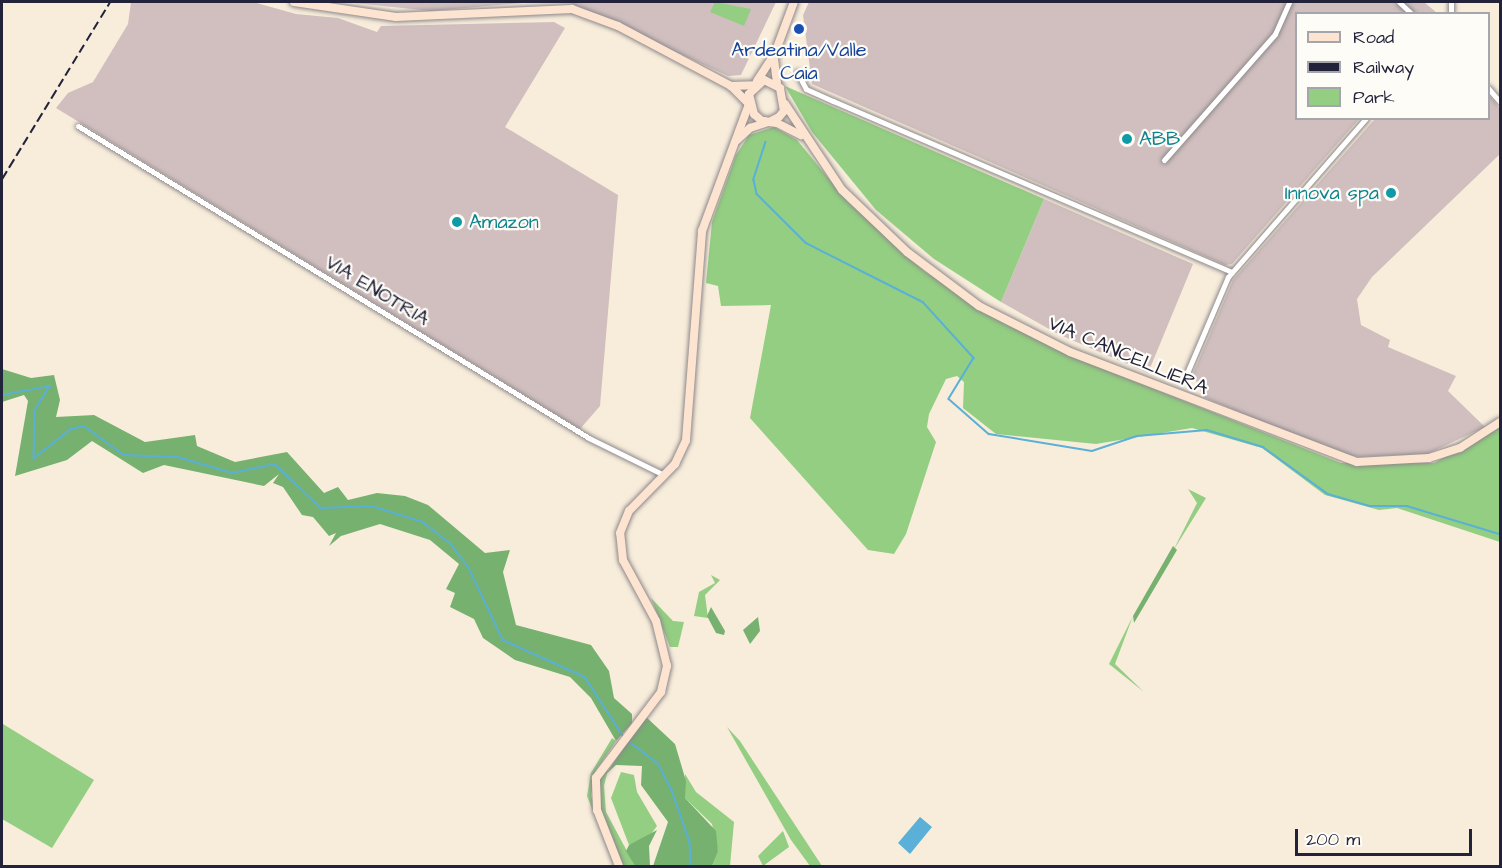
<!DOCTYPE html>
<style>
body{margin:0}
#map{position:relative;width:1502px;height:868px;overflow:hidden;background:#f8eddb;font-family:"Architects Daughter",sans-serif}
div>[style]{position:absolute}
[style*='--x']{left:calc(var(--x)*1px);top:calc(var(--y)*1px);width:calc(var(--w)*1px);rotate:calc(var(--a)*1deg)}
.industrial>*{inset:0;background:#d1bfbf}
.green>*{inset:0;background:#93ce82}
.forest>*{inset:0;background:#76b170}
.water>*{inset:0;background:#5ab0d6}
.stream>*{height:1.5px;margin:-0.75px;padding:0 0.75px;transform-origin:0.75px;border-radius:0.75px;background:#5ab0d6}
.roads{filter:drop-shadow(0 0 2px #8d888b) drop-shadow(0 0 2px #8d888b)}
.street>*{height:5px;margin:-2.5px;padding:0 2.5px;transform-origin:2.5px;border-radius:2.5px;background:#fff}
.secondary>*{height:8px;margin:-4px;padding:0 4px;transform-origin:4px;border-radius:4px;background:#fde4d1}
.rail>*{height:1.5px;margin-top:-0.75px;transform-origin:0;background:repeating-linear-gradient(90deg,#22223b 0 9px,transparent 0 13.5px)}
.dots>*{width:16px;height:16px;translate:-50% -50%;box-sizing:border-box;border:3px solid #fdfcf7;border-radius:50%}
span{translate:-50% -50%;white-space:nowrap;text-align:center;line-height:1.15;-webkit-text-stroke:4.5px #fdfcf7;paint-order:stroke}
.transit-label{font-size:20px;color:#164399}
.culture-label{font-size:20px;color:#0d838f}
.left{translate:0 -50%;text-align:left}
.right{translate:-100% -50%;text-align:right}
.street-label{font-size:20px;color:#22223b}
.frame{position:absolute;inset:0;border:3px solid #22223b;pointer-events:none}
.legend{position:absolute;left:1295px;top:12px;width:195px;height:108px;box-sizing:border-box;background:#fdfcf7;border:2px solid #a5a5ac;margin:0;padding:8px 10px;list-style:none;font-size:18px;color:#22223b}
.legend li{display:flex;align-items:center;gap:12px;height:30px}
.legend b{width:30px;border:2px solid #a5a5ac}
.scale{position:absolute;left:1295px;top:829px;width:177px;height:27px;box-sizing:border-box;border:3px solid #22223b;border-top:0;padding-left:8px;font-size:18px;line-height:21px;white-space:nowrap;color:#22223b;-webkit-text-stroke:4px #fdfcf7;paint-order:stroke}
</style>
<div id="map">
<div class="industrial">
<i style="clip-path:polygon(131px 2px,253px 2px,296px 14px,338px 18px,377px 32px,381px 26px,554px 22px,565px 28px,505px 127px,618px 195px,600px 406px,580px 429px,56px 108px,68px 93px,93px 82px,128px 24px)"></i>
<i style="clip-path:polygon(345px 2px,534px 2px,431px 11px)"></i>
<i style="clip-path:polygon(568px 2px,776px 2px,741px 75px,728px 76px)"></i>
<i style="clip-path:polygon(809px 2px,1424px 2px,1437px 13px,1296px 14px,1296px 118px,1359px 119px,1232px 264px,1225px 265px,812px 84px,803px 15px)"></i>
<i style="clip-path:polygon(1489px 95px,1500px 109px,1500px 154px,1372px 277px,1357px 299px,1361px 325px,1390px 340px,1388px 347px,1456px 376px,1448px 391px,1485px 427px,1427px 454px,1360px 457px,1336px 453px,1203px 397px,1193px 374px,1233px 280px,1375px 119px,1488px 118px)"></i>
<i style="clip-path:polygon(1044px 199px,1193px 264px,1148px 373px,1058px 334px,1001px 302px)"></i>
</div>
<div class="green">
<i style="clip-path:polygon(715px 2px,751px 9px,744px 26px,710px 12px)"></i>
<i style="clip-path:polygon(785px 86px,1044px 199px,1001px 302px,934px 259px,876px 210px,812px 132px)"></i>
<i style="clip-path:polygon(774px 127px,797px 140px,848px 202px,924px 271px,1005px 324px,1091px 364px,1341px 463px,1434px 463px,1500px 427px,1500px 542px,1397px 508px,1379px 510px,1325px 495px,1262px 448px,1192px 428px,1096px 444px,996px 434px,963px 408px,964px 382px,957px 376px,946px 379px,929px 414px,927px 427px,936px 442px,906px 534px,894px 554px,868px 550px,750px 418px,771px 305px,721px 306px,718px 286px,706px 283px,712px 222px,736px 155px,749px 135px)"></i>
<i style="clip-path:polygon(1188px 489px,1206px 498px,1173px 551px,1197px 503px)"></i>
<i style="clip-path:polygon(711px 575px,720px 580px,705px 595px,708px 618px,694px 616px,699px 592px,715px 583px)"></i>
<i style="clip-path:polygon(651px 598px,673px 621px,684px 622px,678px 647px,670px 647px)"></i>
<i style="clip-path:polygon(1133px 616px,1115px 664px,1144px 692px,1109px 664px)"></i>
<i style="clip-path:polygon(3px 724px,94px 780px,52px 848px,2px 819px)"></i>
<i style="clip-path:polygon(727px 727px,740px 741px,822px 866px,810px 866px,791px 840px)"></i>
<i style="clip-path:polygon(612px 738px,616px 741px,594px 773px,591px 796px,615px 866px,587px 796px,591px 773px)"></i>
<i style="clip-path:polygon(611px 757px,604px 786px,606px 812px,635px 866px,623px 866px,601px 810px,600px 780px)"></i>
<i style="clip-path:polygon(621px 772px,634px 775px,637px 792px,657px 826px,648px 838px,629px 845px,611px 798px)"></i>
<i style="clip-path:polygon(685px 774px,696px 792px,734px 822px,730px 866px,712px 866px,718px 852px,712px 824px,685px 798px)"></i>
<i style="clip-path:polygon(783px 831px,789px 847px,763px 866px,758px 856px)"></i>
</div>
<div class="forest">
<i style="clip-path:polygon(2px 369px,31px 378px,54px 375px,60px 400px,56px 417px,94px 415px,145px 442px,195px 435px,197px 446px,235px 462px,287px 452px,324px 493px,338px 487px,348px 500px,377px 493px,405px 496px,428px 505px,485px 553px,510px 550px,503px 572px,516px 625px,591px 645px,609px 671px,614px 698px,632px 714px,632px 723px,616px 741px,591px 698px,570px 677px,515px 660px,483px 638px,474px 619px,450px 607px,455px 593px,446px 589px,459px 564px,430px 540px,380px 524px,341px 536px,329px 546px,336px 533px,329px 536px,313px 517px,302px 515px,283px 487px,273px 483px,279px 474px,264px 486px,164px 465px,143px 473px,92px 441px,67px 460px,15px 476px,28px 401px,24px 395px,2px 402px)"></i>
<i style="clip-path:polygon(1173px 546px,1177px 550px,1134px 623px,1133px 616px)"></i>
<i style="clip-path:polygon(711px 607px,725px 631px,724px 635px,716px 633px,707px 616px)"></i>
<i style="clip-path:polygon(758px 617px,760px 631px,750px 644px,743px 630px)"></i>
<i style="clip-path:polygon(645px 716px,675px 744px,686px 781px,685px 798px,716px 831px,718px 852px,712px 866px,653px 866px,668px 822px,641px 785px,642px 766px,616px 765px,606px 774px)"></i>
<i style="clip-path:polygon(657px 830px,649px 846px,650px 866px,635px 866px,626px 851px,629px 845px)"></i>
</div>
<div class="water">
<i style="clip-path:polygon(920px 817px,932px 827px,910px 854px,898px 843px)"></i>
</div>
<div class="stream">
<i style="--x:766;--y:142;--w:40;--a:108"></i>
<i style="--x:754;--y:180;--w:14;--a:78"></i>
<i style="--x:757;--y:194;--w:69;--a:45"></i>
<i style="--x:806;--y:243;--w:131;--a:26.8"></i>
<i style="--x:923;--y:302;--w:76;--a:47.7"></i>
<i style="--x:974;--y:358;--w:48;--a:121.4"></i>
<i style="--x:949;--y:399;--w:53;--a:41.2"></i>
<i style="--x:989;--y:434;--w:104;--a:9.4"></i>
<i style="--x:1092;--y:451;--w:47;--a:-18.4"></i>
<i style="--x:1137;--y:436;--w:70;--a:-4.9"></i>
<i style="--x:1207;--y:430;--w:59;--a:16.9"></i>
<i style="--x:1263;--y:447;--w:80;--a:35.9"></i>
<i style="--x:1328;--y:494;--w:44;--a:15.9"></i>
<i style="--x:1370;--y:506;--w:37;--a:0"></i>
<i style="--x:1407;--y:506;--w:97;--a:16.8"></i>
<i style="--x:2;--y:395;--w:49;--a:-10.6"></i>
<i style="--x:50;--y:386;--w:29;--a:121"></i>
<i style="--x:35;--y:411;--w:47;--a:91.2"></i>
<i style="--x:34;--y:458;--w:47;--a:-38.1"></i>
<i style="--x:71;--y:429;--w:13;--a:-13"></i>
<i style="--x:84;--y:426;--w:49;--a:35.9"></i>
<i style="--x:124;--y:455;--w:54;--a:2.1"></i>
<i style="--x:178;--y:457;--w:56;--a:16.5"></i>
<i style="--x:232;--y:473;--w:44;--a:-11.8"></i>
<i style="--x:275;--y:464;--w:64;--a:43.7"></i>
<i style="--x:321;--y:508;--w:51;--a:-2.2"></i>
<i style="--x:372;--y:506;--w:53;--a:17.4"></i>
<i style="--x:423;--y:522;--w:36;--a:38"></i>
<i style="--x:451;--y:544;--w:30;--a:53"></i>
<i style="--x:469;--y:568;--w:80;--a:64.7"></i>
<i style="--x:503;--y:640;--w:90;--a:24.3"></i>
<i style="--x:585;--y:677;--w:72;--a:57"></i>
<i style="--x:627;--y:740;--w:39;--a:37"></i>
<i style="--x:658;--y:763;--w:30;--a:63"></i>
<i style="--x:672;--y:790;--w:55;--a:70.9"></i>
<i style="--x:690;--y:842;--w:24;--a:88"></i>
</div>
<div class="roads">
<div class="street">
<i style="--x:1399;--y:2;--w:18;--a:43"></i>
<i style="--x:1451;--y:14;--w:12;--a:-90"></i>
<i style="--x:797;--y:72;--w:19;--a:62"></i>
<i style="--x:806;--y:89;--w:30;--a:24"></i>
<i style="--x:833;--y:101;--w:434;--a:23.2"></i>
<i style="--x:1488;--y:88;--w:18;--a:49"></i>
<i style="--x:78;--y:126;--w:599;--a:31.41"></i>
<i style="--x:589;--y:438;--w:84;--a:26.3"></i>
<i style="--x:1164;--y:160;--w:168;--a:-48.6"></i>
<i style="--x:1275;--y:34;--w:35;--a:-66"></i>
<i style="--x:1187;--y:373;--w:104;--a:-66.9"></i>
<i style="--x:1228;--y:277;--w:211;--a:-49"></i>
</div>
<div class="secondary">
<i style="--x:294;--y:2;--w:103;--a:8.4"></i>
<i style="--x:396;--y:17;--w:176;--a:-2.6"></i>
<i style="--x:572;--y:9;--w:49;--a:20.3"></i>
<i style="--x:618;--y:26;--w:128;--a:28"></i>
<i style="--x:731;--y:86;--w:25;--a:45"></i>
<i style="--x:774;--y:59;--w:25;--a:83"></i>
<i style="--x:757;--y:81;--w:33;--a:-57"></i>
<i style="--x:775;--y:53;--w:54;--a:-69.6"></i>
<i style="--x:731;--y:86;--w:23;--a:-2"></i>
<i style="--x:785;--y:104;--w:103;--a:56.5"></i>
<i style="--x:842;--y:190;--w:90;--a:43.6"></i>
<i style="--x:907;--y:252;--w:90;--a:36.9"></i>
<i style="--x:979;--y:306;--w:102;--a:26.8"></i>
<i style="--x:1070;--y:352;--w:307;--a:21"></i>
<i style="--x:1357;--y:462;--w:72;--a:-3.2"></i>
<i style="--x:1429;--y:458;--w:33;--a:-18"></i>
<i style="--x:1460;--y:448;--w:48;--a:-33"></i>
<i style="--x:737;--y:140;--w:18;--a:-43"></i>
<i style="--x:750;--y:128;--w:20;--a:-18"></i>
<i style="--x:769;--y:122;--w:11;--a:-27"></i>
<i style="--x:779;--y:117;--w:8;--a:-50"></i>
<i style="--x:784;--y:111;--w:23;--a:-100"></i>
<i style="--x:780;--y:88;--w:18;--a:-153"></i>
<i style="--x:764;--y:80;--w:21;--a:137"></i>
<i style="--x:749;--y:94;--w:21;--a:76"></i>
<i style="--x:754;--y:114;--w:11;--a:41"></i>
<i style="--x:762;--y:121;--w:2;--a:0"></i>
<i style="--x:764;--y:121;--w:5;--a:11"></i>
<i style="--x:769;--y:122;--w:8;--a:7"></i>
<i style="--x:777;--y:123;--w:27;--a:27"></i>
<i style="--x:619;--y:866;--w:60;--a:-111.4"></i>
<i style="--x:597;--y:810;--w:32;--a:-92"></i>
<i style="--x:596;--y:778;--w:108;--a:-52.9"></i>
<i style="--x:661;--y:692;--w:27;--a:-77"></i>
<i style="--x:667;--y:666;--w:46;--a:-103.7"></i>
<i style="--x:656;--y:621;--w:69;--a:-118.4"></i>
<i style="--x:623;--y:560;--w:27;--a:-96"></i>
<i style="--x:620;--y:533;--w:24;--a:-68"></i>
<i style="--x:629;--y:511;--w:66;--a:-45.6"></i>
<i style="--x:675;--y:464;--w:26;--a:-65"></i>
<i style="--x:686;--y:440;--w:210;--a:-85.6"></i>
<i style="--x:702;--y:231;--w:135;--a:-69.7"></i>
</div>
</div>
<div class="rail">
<i style="--x:2;--y:179;--w:207;--a:-58.6"></i>
</div>
<div class="dots">
<i style="left:799px;top:29px;background:#1a4fb4"></i>
<i style="left:1127px;top:139px;background:#0f9aa8"></i>
<i style="left:1391px;top:193px;background:#0f9aa8"></i>
<i style="left:457px;top:222px;background:#0f9aa8"></i>
</div>
<div class="transit-label">
<span style="left:799px;top:62px">Ardeatina/Valle<br>Caia</span>
</div>
<div class="culture-label">
<span class="left" style="left:1139px;top:139px">ABB</span>
<span class="right" style="left:1379px;top:193px">Innova spa</span>
<span class="left" style="left:469px;top:222px">Amazon</span>
</div>
<div class="street-label">
<span style="left:377px;top:291px;rotate:31deg">VIA ENOTRIA</span>
<span style="left:1128px;top:356px;rotate:23deg">VIA CANCELLIERA</span>
</div>
<div class="frame"></div>
<ul class="legend">
<li><b style="height:8px;background:#fde4d1"></b>Road</li>
<li><b style="height:8px;background:#22223b"></b>Railway</li>
<li><b style="height:16px;background:#93ce82"></b>Park</li>
</ul>
<div class="scale">200 m</div>
</div>
